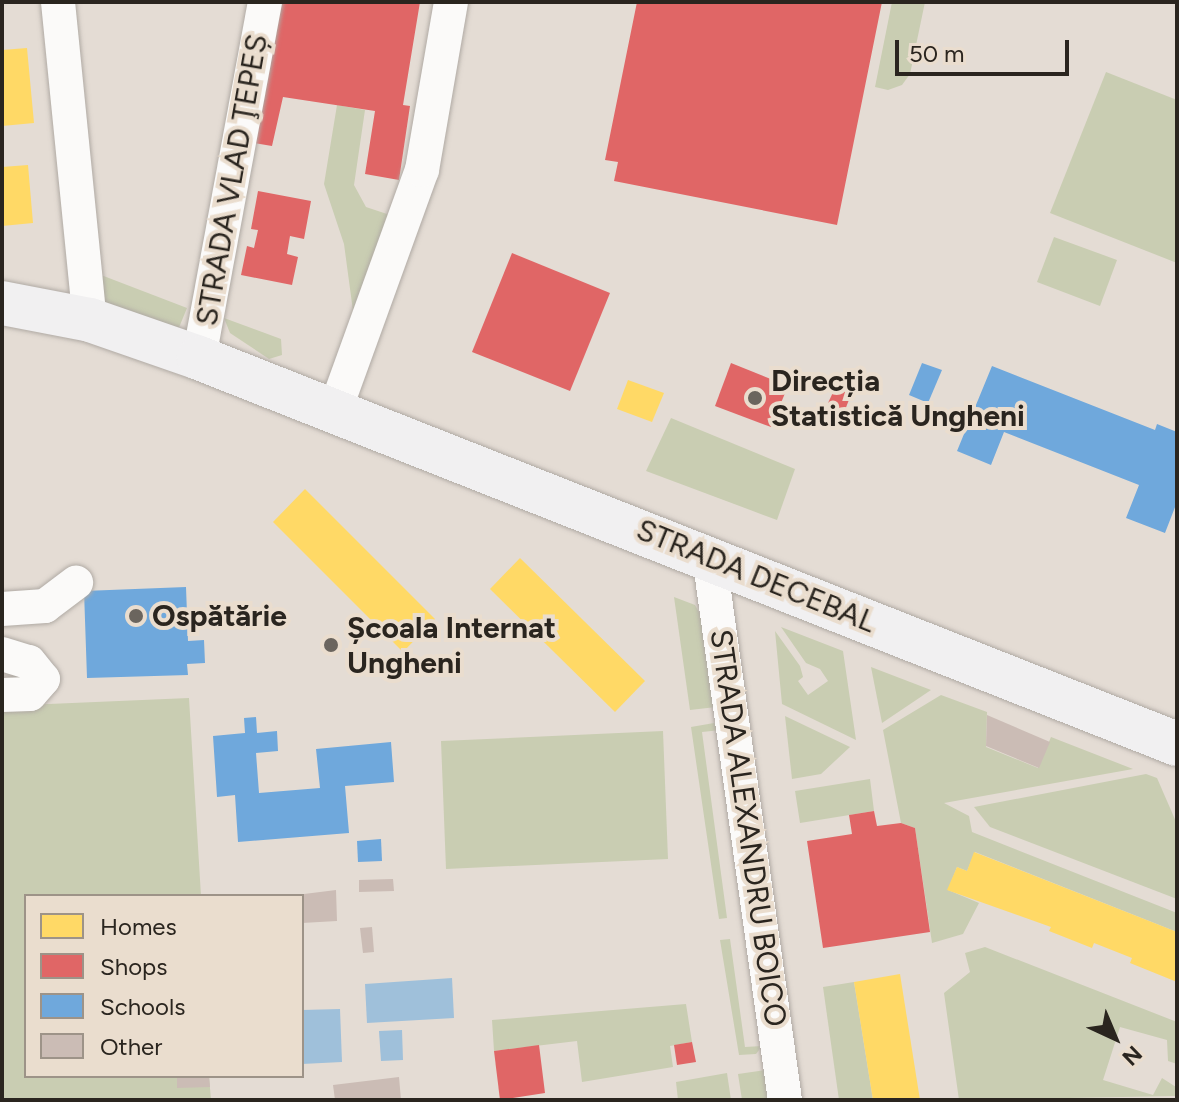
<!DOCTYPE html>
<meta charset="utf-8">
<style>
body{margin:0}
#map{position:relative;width:1179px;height:1102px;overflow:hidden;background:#e4dcd4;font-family:Figtree,sans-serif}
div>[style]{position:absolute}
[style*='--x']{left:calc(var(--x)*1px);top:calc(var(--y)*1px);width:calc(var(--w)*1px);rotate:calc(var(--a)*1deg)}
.green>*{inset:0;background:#c9cdb2}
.water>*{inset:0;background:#9fc0da}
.homes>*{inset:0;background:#ffd966}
.shops>*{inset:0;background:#e06666}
.schools>*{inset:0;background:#6fa8dc}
.building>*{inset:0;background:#cbbcb5}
.roads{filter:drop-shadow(0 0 2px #b0aaa4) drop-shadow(0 0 2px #b0aaa4)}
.minor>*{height:34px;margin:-17px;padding:0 17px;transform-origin:17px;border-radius:17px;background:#fbfaf9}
.major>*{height:44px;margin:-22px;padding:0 22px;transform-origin:22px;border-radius:22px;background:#f1f0f1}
.dots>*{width:22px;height:22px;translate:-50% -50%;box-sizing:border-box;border:4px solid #eaddce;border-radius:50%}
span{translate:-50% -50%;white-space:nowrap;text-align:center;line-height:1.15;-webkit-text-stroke:8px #eaddce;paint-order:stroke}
.street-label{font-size:30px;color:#2a251f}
.poi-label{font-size:30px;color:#2a251f;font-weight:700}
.left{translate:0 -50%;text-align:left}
.frame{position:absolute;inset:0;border:4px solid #2a251f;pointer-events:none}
.legend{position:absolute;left:24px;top:894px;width:280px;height:184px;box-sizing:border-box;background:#eaddce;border:2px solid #9d9388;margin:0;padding:10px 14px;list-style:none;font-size:24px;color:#2a251f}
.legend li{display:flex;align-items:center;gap:16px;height:40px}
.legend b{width:40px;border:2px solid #9d9388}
.north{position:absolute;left:1075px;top:998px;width:80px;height:80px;-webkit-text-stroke:6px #eaddce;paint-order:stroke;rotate:136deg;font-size:22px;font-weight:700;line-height:32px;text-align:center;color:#2a251f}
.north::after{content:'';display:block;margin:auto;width:28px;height:36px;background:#2a251f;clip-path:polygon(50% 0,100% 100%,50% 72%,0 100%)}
.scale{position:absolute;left:895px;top:40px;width:174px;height:36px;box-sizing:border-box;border:4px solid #2a251f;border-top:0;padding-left:10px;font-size:24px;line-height:28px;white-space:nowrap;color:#2a251f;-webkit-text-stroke:6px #eaddce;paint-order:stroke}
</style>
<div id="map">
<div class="green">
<i style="clip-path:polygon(892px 2px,925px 2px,910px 74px,902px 85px,888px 90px,875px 87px)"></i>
<i style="clip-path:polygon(1106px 72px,1177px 100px,1177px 263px,1050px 213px)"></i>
<i style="clip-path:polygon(337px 105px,365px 110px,354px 185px,366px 207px,390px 215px,353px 311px,344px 244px,324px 184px)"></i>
<i style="clip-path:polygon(1054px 237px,1117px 260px,1100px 306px,1037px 282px)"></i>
<i style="clip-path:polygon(101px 275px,187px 308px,178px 330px,94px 302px)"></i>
<i style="clip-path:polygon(224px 318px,281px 339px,282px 355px,269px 359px,230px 333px)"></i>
<i style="clip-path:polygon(671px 418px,795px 469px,777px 520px,646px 471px)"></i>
<i style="clip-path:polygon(674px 597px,695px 605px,700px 614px,716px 707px,690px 710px)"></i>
<i style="clip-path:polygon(781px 627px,843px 651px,856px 740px,782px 704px,775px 631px,800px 666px,803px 677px,798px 681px,808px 695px,828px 681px,820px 669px,806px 663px)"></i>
<i style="clip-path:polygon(871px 667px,931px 690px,882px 723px)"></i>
<i style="clip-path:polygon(941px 695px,987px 712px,986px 747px,1038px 768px,1051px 737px,1133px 769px,944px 803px,969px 816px,972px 832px,1177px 913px,1177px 932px,975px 852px,967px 871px,957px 867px,948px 890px,979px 903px,963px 934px,932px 943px,915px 828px,901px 823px,883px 730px)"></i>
<i style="clip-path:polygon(189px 698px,201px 896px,26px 896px,26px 1076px,209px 1076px,211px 1100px,2px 1100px,2px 706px)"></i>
<i style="clip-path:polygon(785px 716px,850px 747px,821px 774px,792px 779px)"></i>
<i style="clip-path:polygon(714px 723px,721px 730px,702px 732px,727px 918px,719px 919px,691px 727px)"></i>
<i style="clip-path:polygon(663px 731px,668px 859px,446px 869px,441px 741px)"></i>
<i style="clip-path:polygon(1146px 774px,1157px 778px,1177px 824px,1177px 899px,990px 827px,974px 807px)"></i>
<i style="clip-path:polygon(870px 779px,874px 811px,800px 823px,795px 791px)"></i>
<i style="clip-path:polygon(730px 939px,745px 1047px,762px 1046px,756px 1054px,739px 1055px,720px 940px)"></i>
<i style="clip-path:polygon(985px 947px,1177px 1022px,1177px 1064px,1168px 1061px,1167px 1040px,1120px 1027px,1103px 1080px,1153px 1095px,1162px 1078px,1176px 1087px,1175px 1096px,959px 1100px,944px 993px,970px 972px,965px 953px)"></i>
<i style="clip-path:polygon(854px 982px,873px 1100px,839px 1100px,823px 987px)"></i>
<i style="clip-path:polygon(686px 1004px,692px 1042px,670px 1046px,673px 1067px,582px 1082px,577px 1041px,494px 1051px,492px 1020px)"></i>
<i style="clip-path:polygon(766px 1070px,770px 1100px,742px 1100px,738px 1074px)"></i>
<i style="clip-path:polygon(727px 1073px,731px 1100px,678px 1100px,676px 1082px)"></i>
</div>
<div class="water">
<i style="clip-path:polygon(452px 978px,454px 1018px,367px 1023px,365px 984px)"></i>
<i style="clip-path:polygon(340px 1009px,342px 1062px,302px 1064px,302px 1010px)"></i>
<i style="clip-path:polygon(402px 1030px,403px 1060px,381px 1061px,379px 1031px)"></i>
</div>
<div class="homes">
<i style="clip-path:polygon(27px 48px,34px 123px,2px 126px,2px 50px)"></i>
<i style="clip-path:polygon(28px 165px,33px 223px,2px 226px,2px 167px)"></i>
<i style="clip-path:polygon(628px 380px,664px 393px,652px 422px,617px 409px)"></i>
<i style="clip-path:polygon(305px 489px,435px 619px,403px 652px,273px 522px)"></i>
<i style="clip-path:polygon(520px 558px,645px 681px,615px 712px,490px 589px)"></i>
<i style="clip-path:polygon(974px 852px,1177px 932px,1177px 982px,1130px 963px,1132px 958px,1094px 943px,1092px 948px,1049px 931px,1051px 927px,947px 890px,957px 867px,967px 871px)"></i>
<i style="clip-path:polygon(900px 974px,920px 1100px,873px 1100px,854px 982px)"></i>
</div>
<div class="shops">
<i style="clip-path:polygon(278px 2px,420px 2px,403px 105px,410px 106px,399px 180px,365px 174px,375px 111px,283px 97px,272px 146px,254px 143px)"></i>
<i style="clip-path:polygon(637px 2px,882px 2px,837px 225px,614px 181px,618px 162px,605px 160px)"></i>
<i style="clip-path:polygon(258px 191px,311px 201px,304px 239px,290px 236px,287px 254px,298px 257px,292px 285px,241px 275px,247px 246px,254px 248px,258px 230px,251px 229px)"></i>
<i style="clip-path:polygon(512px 253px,610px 293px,570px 391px,472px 352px)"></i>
<i style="clip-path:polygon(731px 363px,788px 386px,771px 427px,715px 406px)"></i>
<i style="clip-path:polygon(836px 386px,852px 392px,845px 410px,828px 403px)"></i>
<i style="clip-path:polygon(874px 811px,877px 826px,901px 823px,915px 828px,930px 932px,823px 948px,807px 841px,852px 834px,849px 815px)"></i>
<i style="clip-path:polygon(692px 1042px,696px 1062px,677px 1065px,674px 1045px)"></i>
<i style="clip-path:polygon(539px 1045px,545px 1093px,500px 1100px,494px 1051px)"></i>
</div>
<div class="schools">
<i style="clip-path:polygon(922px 363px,942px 370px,928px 403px,909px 395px)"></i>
<i style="clip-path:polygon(992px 366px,1155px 430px,1157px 424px,1177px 432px,1177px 502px,1165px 533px,1126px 518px,1139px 485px,1004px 432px,991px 465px,957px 451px)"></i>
<i style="clip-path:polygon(186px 587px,188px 641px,204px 640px,205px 663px,187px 664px,188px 675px,87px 678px,84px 591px)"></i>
<i style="clip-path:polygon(256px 717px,257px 733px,277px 731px,278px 751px,256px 753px,259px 793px,320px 788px,316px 749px,391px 742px,394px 782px,345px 786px,349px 833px,238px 842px,235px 795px,217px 797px,213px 736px,245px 733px,244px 718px)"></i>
<i style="clip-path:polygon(381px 839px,382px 861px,358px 862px,357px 841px)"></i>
</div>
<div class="building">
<i style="clip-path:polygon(987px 715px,1050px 742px,1039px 768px,986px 746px)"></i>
<i style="clip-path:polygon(393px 879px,394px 891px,359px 892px,359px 880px)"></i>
<i style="clip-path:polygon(336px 890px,337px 921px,302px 923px,302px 896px,288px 896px)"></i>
<i style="clip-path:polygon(372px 927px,374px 952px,363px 953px,360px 928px)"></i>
<i style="clip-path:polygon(177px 1076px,209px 1076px,210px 1087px,177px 1088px)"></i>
<i style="clip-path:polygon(399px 1077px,401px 1100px,335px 1100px,333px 1085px)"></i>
</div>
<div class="roads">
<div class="minor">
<i style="--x:58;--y:2;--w:320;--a:84.3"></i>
<i style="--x:199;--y:358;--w:362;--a:-79.5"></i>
<i style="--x:335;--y:410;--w:255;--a:-70.1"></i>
<i style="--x:422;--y:170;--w:170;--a:-80.2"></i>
<i style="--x:709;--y:556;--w:549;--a:82.05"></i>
<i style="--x:2;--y:609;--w:43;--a:-4"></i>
<i style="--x:45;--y:606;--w:39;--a:-37"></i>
<i style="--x:2;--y:654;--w:28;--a:17"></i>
<i style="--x:29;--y:662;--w:22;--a:51"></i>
<i style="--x:43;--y:679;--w:20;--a:131"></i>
<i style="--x:30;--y:694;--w:28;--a:178"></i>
</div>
<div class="major">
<i style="--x:2;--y:303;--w:90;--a:10.9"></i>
<i style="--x:90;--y:320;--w:115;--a:19.2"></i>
<i style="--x:199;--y:358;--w:1051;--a:21.54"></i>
</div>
</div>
<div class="dots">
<i style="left:755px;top:398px;background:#6b655e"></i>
<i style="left:136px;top:616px;background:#6b655e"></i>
<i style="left:331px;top:645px;background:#6b655e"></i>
</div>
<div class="street-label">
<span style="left:232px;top:180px;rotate:-80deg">STRADA VLAD ŢEPEȘ</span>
<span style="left:756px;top:576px;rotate:22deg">STRADA DECEBAL</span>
<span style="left:748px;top:828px;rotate:82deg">STRADA ALEXANDRU BOICO</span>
</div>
<div class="poi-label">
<span class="left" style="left:771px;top:398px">Direcția<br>Statistică Ungheni</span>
<span class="left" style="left:152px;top:616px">Ospătărie</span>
<span class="left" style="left:347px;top:645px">Școala Internat<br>Ungheni</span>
</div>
<div class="frame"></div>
<ul class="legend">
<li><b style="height:22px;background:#ffd966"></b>Homes</li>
<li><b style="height:22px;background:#e06666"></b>Shops</li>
<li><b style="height:22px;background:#6fa8dc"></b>Schools</li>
<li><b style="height:22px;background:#cbbcb5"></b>Other</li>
</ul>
<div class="north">N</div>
<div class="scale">50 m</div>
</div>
